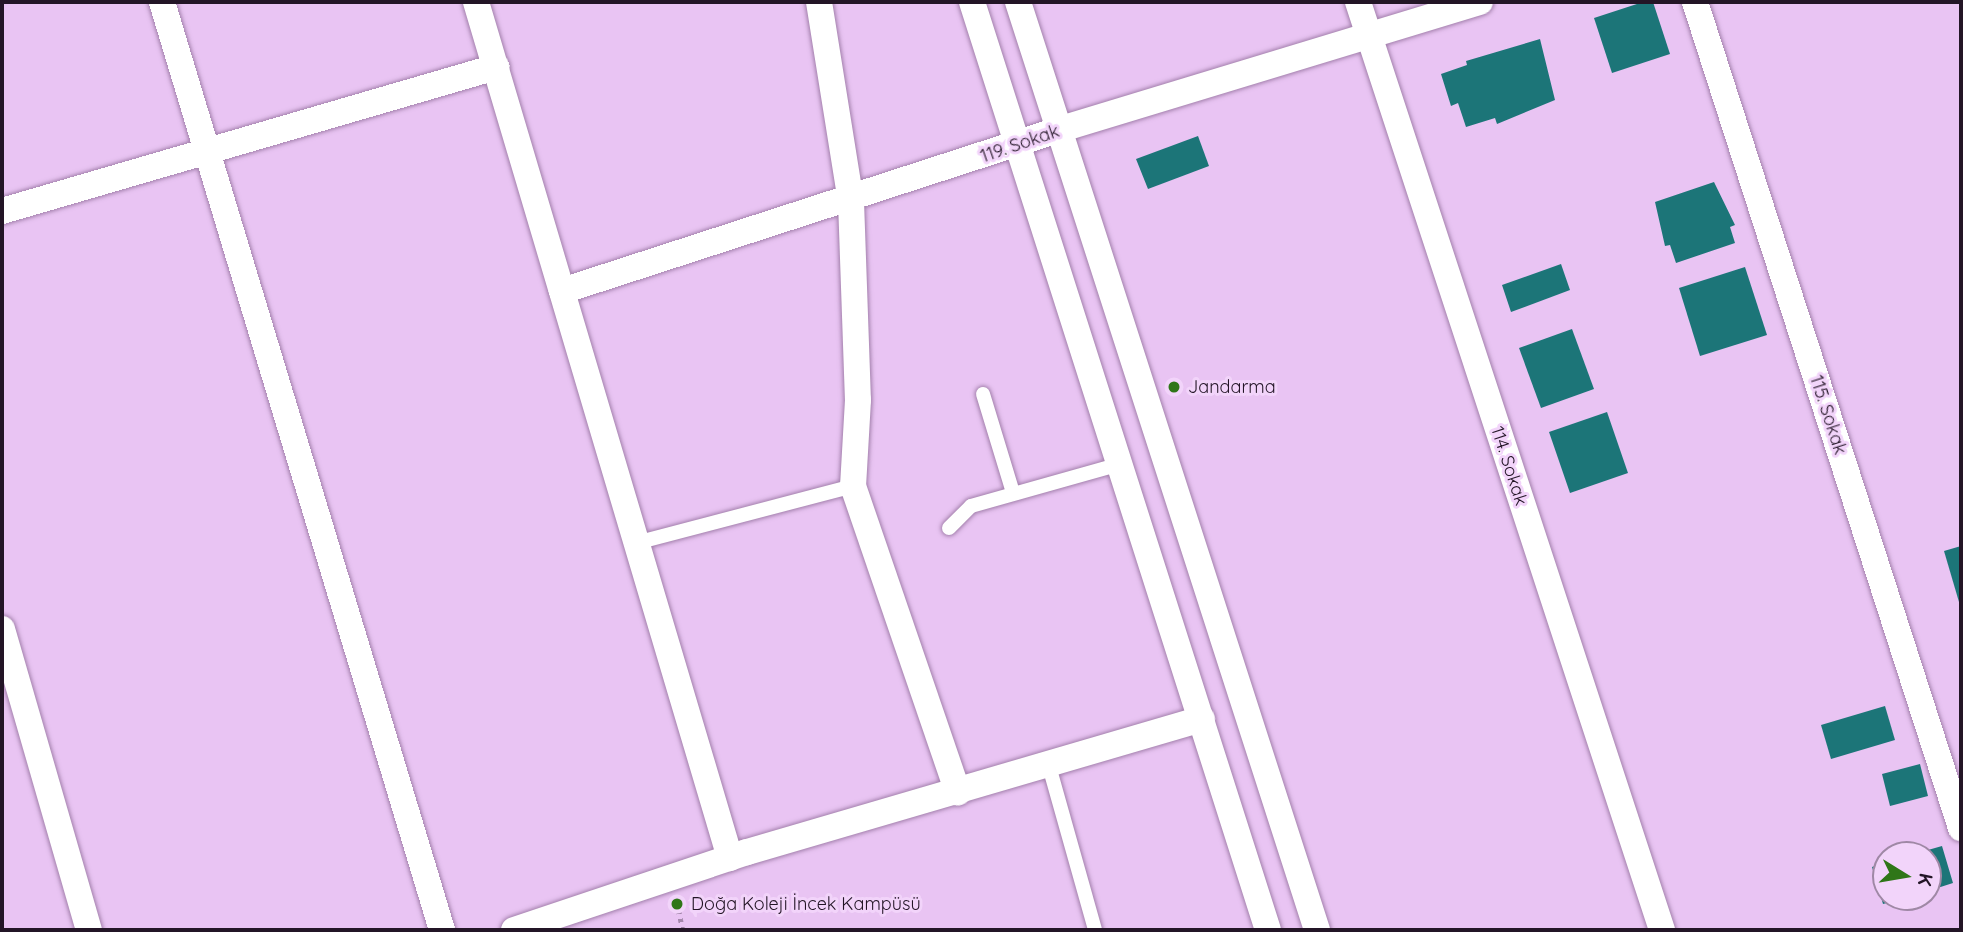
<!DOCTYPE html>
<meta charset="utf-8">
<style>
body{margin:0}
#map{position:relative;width:1963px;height:932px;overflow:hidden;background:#e9c4f3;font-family:Quicksand,sans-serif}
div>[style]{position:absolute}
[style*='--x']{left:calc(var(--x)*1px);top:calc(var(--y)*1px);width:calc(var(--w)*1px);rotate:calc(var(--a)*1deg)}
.building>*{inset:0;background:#1c7578}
.path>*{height:4.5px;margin-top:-2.25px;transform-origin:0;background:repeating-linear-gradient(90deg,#a487ac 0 3.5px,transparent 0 8.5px)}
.roads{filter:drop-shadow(0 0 2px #a380ac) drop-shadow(0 0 2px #a380ac)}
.lane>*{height:14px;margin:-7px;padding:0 7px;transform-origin:7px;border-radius:7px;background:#fff}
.street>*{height:26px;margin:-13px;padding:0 13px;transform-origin:13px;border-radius:13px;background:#fff}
.dots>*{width:19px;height:19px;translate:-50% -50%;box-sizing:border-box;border:4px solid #f2d4fa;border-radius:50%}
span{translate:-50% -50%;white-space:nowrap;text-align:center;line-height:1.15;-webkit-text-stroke:6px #f2d4fa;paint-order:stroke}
.street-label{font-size:18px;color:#231526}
.poi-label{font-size:18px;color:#231526}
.left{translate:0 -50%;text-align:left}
.frame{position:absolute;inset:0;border:4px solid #231526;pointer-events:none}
.north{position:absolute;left:1872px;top:841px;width:70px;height:70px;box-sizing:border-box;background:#f2d4fa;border:2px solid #9f88a5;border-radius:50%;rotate:101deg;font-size:19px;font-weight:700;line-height:28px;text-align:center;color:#231526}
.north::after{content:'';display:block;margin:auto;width:24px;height:32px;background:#2f7618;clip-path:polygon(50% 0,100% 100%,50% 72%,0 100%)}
</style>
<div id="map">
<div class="building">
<i style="clip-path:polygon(1643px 2px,1653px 2px,1670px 54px,1612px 73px,1594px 18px)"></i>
<i style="clip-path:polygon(1540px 39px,1555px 100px,1497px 124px,1495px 118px,1466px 127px,1458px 103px,1451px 106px,1441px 74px,1467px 65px,1466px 61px)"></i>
<i style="clip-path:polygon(1198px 136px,1209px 166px,1148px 189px,1136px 159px)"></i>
<i style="clip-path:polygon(1714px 182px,1735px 225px,1730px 227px,1735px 243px,1676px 263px,1670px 245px,1665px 246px,1655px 202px)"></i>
<i style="clip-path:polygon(1561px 264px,1570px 290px,1511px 312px,1502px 285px)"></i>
<i style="clip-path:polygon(1745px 267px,1767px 335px,1700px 356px,1679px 288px)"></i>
<i style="clip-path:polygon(1572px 329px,1594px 389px,1541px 408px,1519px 348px)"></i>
<i style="clip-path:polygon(1607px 412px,1628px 473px,1570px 493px,1549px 432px)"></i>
<i style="clip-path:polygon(1961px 546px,1961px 601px,1959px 602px,1944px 551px)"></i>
<i style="clip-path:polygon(1885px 706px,1895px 740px,1831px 759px,1821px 725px)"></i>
<i style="clip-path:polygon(1920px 764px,1928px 796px,1890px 806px,1882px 774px)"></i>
<i style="clip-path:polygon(1942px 846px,1953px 883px,1928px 891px,1928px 855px,1914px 854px)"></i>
<i style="clip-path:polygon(1886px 862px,1886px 897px,1905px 898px,1883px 904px,1872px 867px)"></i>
</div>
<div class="path">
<i style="--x:677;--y:902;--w:29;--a:78"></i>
</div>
<div class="roads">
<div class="lane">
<i style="--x:983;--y:394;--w:103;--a:73.1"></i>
<i style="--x:949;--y:528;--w:31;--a:-45"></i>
<i style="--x:971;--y:506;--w:155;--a:-15.7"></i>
<i style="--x:636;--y:543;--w:224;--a:-14.7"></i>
<i style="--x:1049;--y:766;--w:170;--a:74.3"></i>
</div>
<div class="street">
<i style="--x:162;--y:2;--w:969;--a:73.21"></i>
<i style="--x:476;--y:2;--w:893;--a:73.47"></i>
<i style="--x:819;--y:2;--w:202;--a:80.9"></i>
<i style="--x:851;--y:201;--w:199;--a:88"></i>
<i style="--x:858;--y:400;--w:86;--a:93.3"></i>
<i style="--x:853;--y:486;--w:324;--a:71.1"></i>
<i style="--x:972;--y:2;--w:974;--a:72.31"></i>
<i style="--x:1018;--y:2;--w:975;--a:72.14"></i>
<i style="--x:1358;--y:2;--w:977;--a:71.86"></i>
<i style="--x:1695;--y:2;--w:868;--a:72.15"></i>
<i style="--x:2;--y:211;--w:515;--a:-16.25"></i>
<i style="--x:562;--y:291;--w:521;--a:-17.98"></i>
<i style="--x:1058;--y:130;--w:441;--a:-16.9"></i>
<i style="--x:2;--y:629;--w:313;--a:73.9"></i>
<i style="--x:514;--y:930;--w:246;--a:-18.5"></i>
<i style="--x:747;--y:852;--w:474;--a:-16.3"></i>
</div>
</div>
<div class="dots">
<i style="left:1174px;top:387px;background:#2f7618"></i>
<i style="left:677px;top:904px;background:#2f7618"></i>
</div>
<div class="street-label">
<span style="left:1020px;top:144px;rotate:-19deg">119. Sokak</span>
<span style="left:1828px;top:415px;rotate:72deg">115. Sokak</span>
<span style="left:1509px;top:466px;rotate:72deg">114. Sokak</span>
</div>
<div class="poi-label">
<span class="left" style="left:1188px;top:387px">Jandarma</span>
<span class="left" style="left:691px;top:904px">Doğa Koleji İncek Kampüsü</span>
</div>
<div class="frame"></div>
<div class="north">K</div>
</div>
